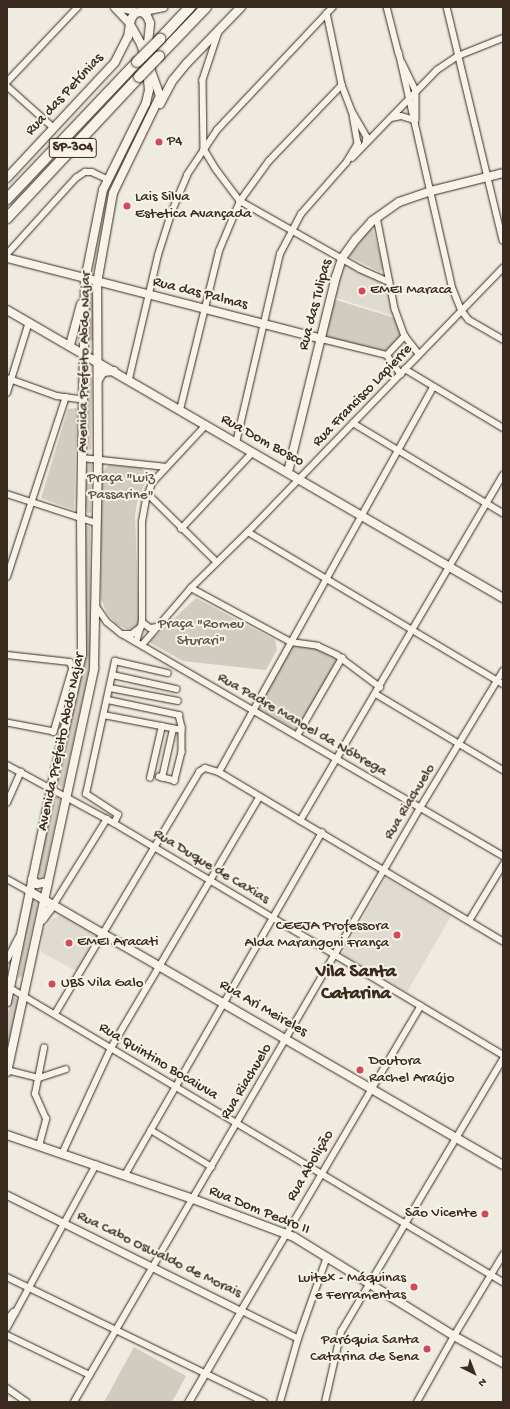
<!DOCTYPE html>
<meta charset="utf-8">
<style>
body{margin:0}
#map{position:relative;width:510px;height:1409px;overflow:hidden;background:#efebe0;font-family:"Gochi Hand",sans-serif}
div>[style]{position:absolute}
[style*='--x']{left:calc(var(--x)*1px);top:calc(var(--y)*1px);width:calc(var(--w)*1px);rotate:calc(var(--a)*1deg)}
.built>*{inset:0;background:#e0dbd0}
.green>*{inset:0;background:#d1cbc0}
.roads{filter:drop-shadow(0 0 1px #3b2a1e) drop-shadow(0 0 1px #3b2a1e)}
.minor>*{height:5.5px;margin:-2.75px;padding:0 2.75px;transform-origin:2.75px;border-radius:2.75px;background:#f7f3e8}
.tertiary>*{height:7px;margin:-3.5px;padding:0 3.5px;transform-origin:3.5px;border-radius:3.5px;background:#f7f3e8}
.secondary>*{height:8px;margin:-4px;padding:0 4px;transform-origin:4px;border-radius:4px;background:#f7f3e8}
.primary>*{height:8px;margin:-4px;padding:0 4px;transform-origin:4px;border-radius:4px;background:#f7f3e8}
.motorway>*{height:10px;margin:-5px;padding:0 5px;transform-origin:5px;border-radius:5px;background:#f7f3e8}
.bridges{filter:drop-shadow(0 0 1px #3b2a1e) drop-shadow(0 0 1px #3b2a1e)}
.motorway-bridge>*{height:10px;margin:-5px;padding:0 5px;transform-origin:5px;border-radius:5px;background:#f7f3e8}
.dots>*{width:11px;height:11px;translate:-50% -50%;box-sizing:border-box;border:2px solid #f7f3e8;border-radius:50%}
span{translate:-50% -50%;white-space:nowrap;text-align:center;line-height:1.15;-webkit-text-stroke:4px #f7f3e8;paint-order:stroke}
.shield-label span{padding:1px 3px;background:#f7f3e8;border:1px solid;border-radius:3px;-webkit-text-stroke-width:0}
.shield-label{font-size:14px;color:#3b2a1e;font-weight:700}
.street-label{font-size:15px;color:#3b2a1e}
.poi-label{font-size:15px;color:#3b2a1e}
.left{translate:0 -50%;text-align:left}
.right{translate:-100% -50%;text-align:right}
.park-label{font-size:15px;color:#605246}
.district-label{font-size:19px;color:#3b2a1e;font-weight:700}
.frame{position:absolute;inset:0;border:8px solid #3b2a1e;pointer-events:none}
.north{position:absolute;left:454px;top:1353px;width:40px;height:40px;-webkit-text-stroke:3px #f7f3e8;paint-order:stroke;rotate:138deg;font-size:11px;font-weight:700;line-height:16px;text-align:center;color:#3b2a1e}
.north::after{content:'';display:block;margin:auto;width:14px;height:18px;background:#3b2a1e;clip-path:polygon(50% 0,100% 100%,50% 72%,0 100%)}
</style>
<div id="map">
<div class="built">
<i style="clip-path:polygon(345px 262px,387px 284px,397px 317px,333px 297px)"></i>
<i style="clip-path:polygon(386px 878px,451px 916px,407px 992px,342px 954px)"></i>
<i style="clip-path:polygon(63px 914px,102px 935px,78px 972px,41px 952px,43px 930px,52px 919px)"></i>
</div>
<div class="green">
<i style="clip-path:polygon(371px 224px,384px 267px,380px 272px,350px 257px,350px 254px)"></i>
<i style="clip-path:polygon(90px 288px,94px 291px,93px 341px,88px 339px)"></i>
<i style="clip-path:polygon(333px 299px,398px 319px,402px 334px,400px 339px,387px 355px,322px 339px)"></i>
<i style="clip-path:polygon(86px 374px,92px 375px,91px 450px,89px 449px,86px 422px)"></i>
<i style="clip-path:polygon(77px 408px,74px 510px,41px 498px,68px 409px)"></i>
<i style="clip-path:polygon(89px 462px,92px 465px,91px 512px,88px 514px,85px 509px,86px 467px)"></i>
<i style="clip-path:polygon(109px 465px,141px 468px,148px 474px,137px 503px,135px 516px,139px 621px,136px 627px,129px 630px,116px 624px,107px 613px,101px 599px,101px 473px)"></i>
<i style="clip-path:polygon(86px 526px,90px 527px,91px 661px,63px 788px,57px 784px,85px 662px)"></i>
<i style="clip-path:polygon(196px 598px,275px 640px,277px 650px,266px 670px,183px 661px,149px 642px)"></i>
<i style="clip-path:polygon(293px 645px,317px 648px,338px 658px,297px 731px,257px 709px)"></i>
<i style="clip-path:polygon(55px 797px,59px 797px,60px 801px,44px 876px,41px 878px,38px 874px)"></i>
<i style="clip-path:polygon(32px 899px,38px 903px,22px 976px,18px 978px)"></i>
<i style="clip-path:polygon(15px 997px,18px 1000px,7px 1049px,7px 1017px,11px 999px)"></i>
<i style="clip-path:polygon(134px 1347px,186px 1376px,172px 1402px,104px 1402px)"></i>
</div>
<div class="roads">
<div class="minor">
<i style="--x:387;--y:7;--w:49;--a:75.7"></i>
<i style="--x:447;--y:7;--w:240;--a:76.5"></i>
<i style="--x:327;--y:13;--w:74;--a:78.2"></i>
<i style="--x:342;--y:85;--w:28;--a:69"></i>
<i style="--x:352;--y:111;--w:30;--a:60"></i>
<i style="--x:367;--y:137;--w:6;--a:99"></i>
<i style="--x:219;--y:32;--w:51;--a:108.4"></i>
<i style="--x:203;--y:80;--w:69;--a:89.2"></i>
<i style="--x:204;--y:149;--w:23;--a:59"></i>
<i style="--x:216;--y:169;--w:40;--a:53"></i>
<i style="--x:240;--y:201;--w:138;--a:29.5"></i>
<i style="--x:360;--y:269;--w:32;--a:24"></i>
<i style="--x:399;--y:52;--w:243;--a:77.2"></i>
<i style="--x:453;--y:289;--w:24;--a:68"></i>
<i style="--x:462;--y:311;--w:11;--a:52"></i>
<i style="--x:469;--y:320;--w:39;--a:30"></i>
<i style="--x:402;--y:62;--w:32;--a:64"></i>
<i style="--x:416;--y:91;--w:28;--a:90"></i>
<i style="--x:7;--y:82;--w:103;--a:-46.6"></i>
<i style="--x:7;--y:86;--w:63;--a:41.8"></i>
<i style="--x:353;--y:115;--w:28;--a:80"></i>
<i style="--x:391;--y:118;--w:10;--a:-11"></i>
<i style="--x:401;--y:116;--w:15;--a:16"></i>
<i style="--x:352;--y:158;--w:122;--a:-46"></i>
<i style="--x:437;--y:70;--w:25;--a:-34"></i>
<i style="--x:458;--y:56;--w:48;--a:-21.8"></i>
<i style="--x:377;--y:217;--w:94;--a:78.9"></i>
<i style="--x:395;--y:309;--w:29;--a:70"></i>
<i style="--x:405;--y:336;--w:23;--a:52"></i>
<i style="--x:7;--y:254;--w:103;--a:-47.8"></i>
<i style="--x:76;--y:178;--w:11;--a:-34"></i>
<i style="--x:85;--y:172;--w:7;--a:0"></i>
<i style="--x:92;--y:172;--w:17;--a:25"></i>
<i style="--x:322;--y:339;--w:67;--a:13.8"></i>
<i style="--x:387;--y:355;--w:24;--a:54"></i>
<i style="--x:387;--y:355;--w:26;--a:-47"></i>
<i style="--x:405;--y:369;--w:114;--a:31"></i>
<i style="--x:7;--y:378;--w:53;--a:19.8"></i>
<i style="--x:57;--y:396;--w:27;--a:8"></i>
<i style="--x:129;--y:379;--w:127;--a:-76.8"></i>
<i style="--x:158;--y:255;--w:46;--a:-72.3"></i>
<i style="--x:172;--y:211;--w:39;--a:-67"></i>
<i style="--x:187;--y:175;--w:54;--a:-56.3"></i>
<i style="--x:217;--y:130;--w:169;--a:-46.7"></i>
<i style="--x:7;--y:393;--w:74;--a:-72.8"></i>
<i style="--x:180;--y:410;--w:164;--a:-76.2"></i>
<i style="--x:219;--y:251;--w:54;--a:-67.2"></i>
<i style="--x:240;--y:201;--w:49;--a:-54.1"></i>
<i style="--x:269;--y:161;--w:105;--a:-46.2"></i>
<i style="--x:353;--y:423;--w:175;--a:31"></i>
<i style="--x:236;--y:443;--w:194;--a:-76.9"></i>
<i style="--x:280;--y:254;--w:45;--a:-62.3"></i>
<i style="--x:301;--y:214;--w:68;--a:-48.6"></i>
<i style="--x:346;--y:163;--w:23;--a:-59"></i>
<i style="--x:82;--y:458;--w:85;--a:6"></i>
<i style="--x:7;--y:494;--w:94;--a:18"></i>
<i style="--x:148;--y:494;--w:97;--a:44.6"></i>
<i style="--x:181;--y:529;--w:104;--a:-46.9"></i>
<i style="--x:248;--y:532;--w:297;--a:30.8"></i>
<i style="--x:7;--y:577;--w:189;--a:-71.9"></i>
<i style="--x:191;--y:588;--w:114;--a:28.4"></i>
<i style="--x:291;--y:642;--w:27;--a:8"></i>
<i style="--x:318;--y:646;--w:21;--a:25"></i>
<i style="--x:337;--y:655;--w:54;--a:36.7"></i>
<i style="--x:96;--y:606;--w:19;--a:55"></i>
<i style="--x:107;--y:622;--w:19;--a:39"></i>
<i style="--x:122;--y:634;--w:441;--a:30.2"></i>
<i style="--x:142;--y:622;--w:10;--a:37"></i>
<i style="--x:150;--y:628;--w:7;--a:-8"></i>
<i style="--x:124;--y:634;--w:8;--a:0"></i>
<i style="--x:132;--y:634;--w:11;--a:-38"></i>
<i style="--x:136;--y:642;--w:21;--a:-73"></i>
<i style="--x:142;--y:622;--w:100;--a:-90"></i>
<i style="--x:142;--y:522;--w:23;--a:-80"></i>
<i style="--x:146;--y:499;--w:17;--a:-69"></i>
<i style="--x:152;--y:483;--w:79;--a:-47"></i>
<i style="--x:142;--y:645;--w:75;--a:-49.3"></i>
<i style="--x:191;--y:588;--w:80;--a:-44.5"></i>
<i style="--x:248;--y:532;--w:367;--a:-46"></i>
<i style="--x:7;--y:655;--w:63;--a:6.3"></i>
<i style="--x:70;--y:662;--w:7;--a:63"></i>
<i style="--x:73;--y:668;--w:67;--a:106.5"></i>
<i style="--x:54;--y:732;--w:48;--a:-169.2"></i>
<i style="--x:113;--y:675;--w:65;--a:12.5"></i>
<i style="--x:110;--y:688;--w:69;--a:10.8"></i>
<i style="--x:376;--y:694;--w:148;--a:30.9"></i>
<i style="--x:108;--y:700;--w:73;--a:11.9"></i>
<i style="--x:179;--y:715;--w:12;--a:76"></i>
<i style="--x:182;--y:727;--w:25;--a:90"></i>
<i style="--x:182;--y:752;--w:30;--a:104"></i>
<i style="--x:175;--y:781;--w:16;--a:-166"></i>
<i style="--x:104;--y:715;--w:79;--a:10.9"></i>
<i style="--x:298;--y:734;--w:88;--a:-59.9"></i>
<i style="--x:7;--y:765;--w:122;--a:28.5"></i>
<i style="--x:114;--y:823;--w:453;--a:30.8"></i>
<i style="--x:219;--y:772;--w:440;--a:-60.9"></i>
<i style="--x:150;--y:778;--w:53;--a:-77"></i>
<i style="--x:162;--y:778;--w:50;--a:-77.3"></i>
<i style="--x:7;--y:803;--w:34;--a:-66"></i>
<i style="--x:300;--y:821;--w:401;--a:-59.6"></i>
<i style="--x:114;--y:823;--w:9;--a:-63"></i>
<i style="--x:118;--y:815;--w:38;--a:-147"></i>
<i style="--x:86;--y:794;--w:136;--a:-77.7"></i>
<i style="--x:115;--y:661;--w:54;--a:12.8"></i>
<i style="--x:7;--y:879;--w:25;--a:29"></i>
<i style="--x:54;--y:904;--w:100;--a:-58.1"></i>
<i style="--x:469;--y:921;--w:66;--a:-58.7"></i>
<i style="--x:7;--y:960;--w:25;--a:-63"></i>
<i style="--x:7;--y:986;--w:578;--a:30.83"></i>
<i style="--x:55;--y:1014;--w:282;--a:-59.2"></i>
<i style="--x:199;--y:772;--w:7;--a:-34"></i>
<i style="--x:205;--y:768;--w:15;--a:16"></i>
<i style="--x:219;--y:772;--w:330;--a:30.8"></i>
<i style="--x:7;--y:1070;--w:33;--a:14"></i>
<i style="--x:39;--y:1078;--w:28;--a:-18"></i>
<i style="--x:151;--y:1130;--w:71;--a:31.2"></i>
<i style="--x:39;--y:1146;--w:28;--a:-75"></i>
<i style="--x:46;--y:1119;--w:27;--a:-114"></i>
<i style="--x:35;--y:1094;--w:47;--a:-78.9"></i>
<i style="--x:62;--y:1154;--w:117;--a:-65.2"></i>
<i style="--x:111;--y:1048;--w:291;--a:-59.4"></i>
<i style="--x:125;--y:1175;--w:395;--a:-60.1"></i>
<i style="--x:7;--y:1277;--w:286;--a:25.9"></i>
<i style="--x:7;--y:1328;--w:186;--a:-61.4"></i>
<i style="--x:7;--y:1335;--w:92;--a:25.7"></i>
<i style="--x:298;--y:1339;--w:64;--a:-153.8"></i>
<i style="--x:241;--y:1311;--w:354;--a:-59.5"></i>
<i style="--x:7;--y:1388;--w:24;--a:35"></i>
<i style="--x:74;--y:1402;--w:687;--a:-59.78"></i>
<i style="--x:420;--y:808;--w:160;--a:-58.8"></i>
<i style="--x:280;--y:1402;--w:66;--a:-74.1"></i>
<i style="--x:298;--y:1339;--w:87;--a:-70.5"></i>
<i style="--x:325;--y:1402;--w:72;--a:-77.1"></i>
<i style="--x:341;--y:1332;--w:317;--a:-59.3"></i>
<i style="--x:417;--y:1402;--w:76;--a:-60.7"></i>
<i style="--x:454;--y:1336;--w:95;--a:-58.8"></i>
</div>
<div class="tertiary">
<i style="--x:114;--y:7;--w:23;--a:47"></i>
<i style="--x:118;--y:7;--w:21;--a:14"></i>
<i style="--x:7;--y:1195;--w:261;--a:26.4"></i>
<i style="--x:241;--y:1311;--w:105;--a:120.2"></i>
</div>
<div class="secondary">
<i style="--x:7;--y:258;--w:325;--a:14.4"></i>
<i style="--x:7;--y:310;--w:574;--a:30.14"></i>
<i style="--x:288;--y:472;--w:201;--a:-76.2"></i>
<i style="--x:336;--y:277;--w:20;--a:-72"></i>
<i style="--x:342;--y:258;--w:24;--a:-54"></i>
<i style="--x:356;--y:239;--w:24;--a:-48"></i>
<i style="--x:372;--y:221;--w:33;--a:-35"></i>
<i style="--x:399;--y:202;--w:34;--a:-19"></i>
<i style="--x:431;--y:191;--w:74;--a:-14"></i>
<i style="--x:29;--y:891;--w:547;--a:30.03"></i>
<i style="--x:7;--y:1135;--w:197;--a:19"></i>
<i style="--x:193;--y:1199;--w:108;--a:20.6"></i>
<i style="--x:294;--y:1237;--w:188;--a:31.7"></i>
<i style="--x:454;--y:1336;--w:56;--a:28.9"></i>
</div>
<div class="primary">
<i style="--x:145;--y:57;--w:14;--a:-107"></i>
<i style="--x:141;--y:44;--w:23;--a:-119"></i>
<i style="--x:130;--y:24;--w:5;--a:-79"></i>
<i style="--x:131;--y:19;--w:7;--a:-56"></i>
<i style="--x:135;--y:13;--w:29;--a:-12"></i>
<i style="--x:160;--y:104;--w:27;--a:-62"></i>
<i style="--x:173;--y:80;--w:22;--a:-51"></i>
<i style="--x:187;--y:63;--w:78;--a:-46"></i>
<i style="--x:7;--y:178;--w:158;--a:-47"></i>
<i style="--x:115;--y:62;--w:28;--a:-63"></i>
<i style="--x:128;--y:37;--w:13;--a:-81"></i>
<i style="--x:70;--y:345;--w:42;--a:-75"></i>
<i style="--x:98;--y:380;--w:9;--a:-58"></i>
<i style="--x:103;--y:372;--w:11;--a:-5"></i>
<i style="--x:32;--y:879;--w:7;--a:45"></i>
<i style="--x:37;--y:884;--w:11;--a:-10"></i>
<i style="--x:42;--y:920;--w:20;--a:-53"></i>
<i style="--x:7;--y:1002;--w:217;--a:-78.3"></i>
<i style="--x:51;--y:789;--w:139;--a:-77.1"></i>
<i style="--x:82;--y:654;--w:138;--a:-90.4"></i>
<i style="--x:81;--y:516;--w:236;--a:-89"></i>
<i style="--x:85;--y:280;--w:92;--a:-78.7"></i>
<i style="--x:103;--y:190;--w:97;--a:-63.7"></i>
<i style="--x:146;--y:103;--w:13;--a:-77"></i>
<i style="--x:149;--y:90;--w:19;--a:-96"></i>
<i style="--x:7;--y:1072;--w:413;--a:-77.8"></i>
<i style="--x:94;--y:668;--w:207;--a:-88.9"></i>
<i style="--x:98;--y:461;--w:178;--a:-90.3"></i>
<i style="--x:97;--y:283;--w:91;--a:-79.9"></i>
<i style="--x:113;--y:193;--w:108;--a:-64.1"></i>
<i style="--x:160;--y:96;--w:27;--a:-110"></i>
<i style="--x:151;--y:71;--w:28;--a:-96"></i>
<i style="--x:148;--y:43;--w:20;--a:-84"></i>
<i style="--x:150;--y:23;--w:8;--a:-113"></i>
<i style="--x:147;--y:16;--w:6;--a:-141"></i>
<i style="--x:7;--y:1321;--w:11;--a:-49"></i>
</div>
<div class="motorway">
<i style="--x:160;--y:39;--w:44;--a:-46.8"></i>
<i style="--x:159;--y:56;--w:68;--a:-46.2"></i>
<i style="--x:7;--y:199;--w:189;--a:-46.5"></i>
<i style="--x:7;--y:218;--w:193;--a:-46.9"></i>
</div>
</div>
<div class="bridges">
<div class="motorway-bridge">
<i style="--x:137;--y:62;--w:33;--a:-45"></i>
<i style="--x:139;--y:77;--w:29;--a:-46"></i>
</div>
</div>
<div class="dots">
<i style="left:159px;top:142px;background:#d1495b"></i>
<i style="left:127px;top:206px;background:#d1495b"></i>
<i style="left:362px;top:291px;background:#d1495b"></i>
<i style="left:397px;top:935px;background:#d1495b"></i>
<i style="left:69px;top:943px;background:#d1495b"></i>
<i style="left:52px;top:984px;background:#d1495b"></i>
<i style="left:360px;top:1070px;background:#d1495b"></i>
<i style="left:485px;top:1214px;background:#d1495b"></i>
<i style="left:414px;top:1287px;background:#d1495b"></i>
<i style="left:427px;top:1349px;background:#d1495b"></i>
</div>
<div class="shield-label">
<span style="left:73px;top:148px">SP-304</span>
</div>
<div class="street-label">
<span style="left:65px;top:95px;rotate:-47deg">Rua das Petúnias</span>
<span style="left:200px;top:294px;rotate:14deg">Rua das Palmas</span>
<span style="left:316px;top:305px;rotate:-75deg">Rua das Tulipas</span>
<span style="left:85px;top:362px;rotate:-89deg">Avenida Prefeito Abdo Najar</span>
<span style="left:363px;top:396px;rotate:-46deg">Rua Francisco Lapierre</span>
<span style="left:262px;top:441px;rotate:29deg">Rua Dom Bosco</span>
<span style="left:302px;top:725px;rotate:30deg">Rua Padre Manoel da Nóbrega</span>
<span style="left:62px;top:742px;rotate:-78deg">Avenida Prefeito Abdo Najar</span>
<span style="left:410px;top:802px;rotate:-59deg">Rua Riachuelo</span>
<span style="left:211px;top:867px;rotate:31deg">Rua Duque de Caxias</span>
<span style="left:263px;top:1009px;rotate:30deg">Rua Ari Meireles</span>
<span style="left:158px;top:1062px;rotate:31deg">Rua Quintino Bocaiuva</span>
<span style="left:247px;top:1082px;rotate:-59deg">Rua Riachuelo</span>
<span style="left:311px;top:1166px;rotate:-60deg">Rua Abolição</span>
<span style="left:259px;top:1211px;rotate:22deg">Rua Dom Pedro II</span>
<span style="left:159px;top:1255px;rotate:26deg">Rua Cabo Oswaldo de Morais</span>
</div>
<div class="poi-label">
<span class="left" style="left:167px;top:142px">P4</span>
<span class="left" style="left:135px;top:206px">Lais Silva<br>Estetica Avançada</span>
<span class="left" style="left:370px;top:291px">EMEI Maraca</span>
<span class="right" style="left:389px;top:935px">CEEJA Professora<br>Alda Marangoni França</span>
<span class="left" style="left:77px;top:943px">EMEI Aracati</span>
<span class="left" style="left:61px;top:984px">UBS Vila Galo</span>
<span class="left" style="left:369px;top:1070px">Doutora<br>Rachel Araújo</span>
<span class="right" style="left:477px;top:1214px">São Vicente</span>
<span class="right" style="left:406px;top:1287px">Luitex - Máquinas<br>e Ferramentas</span>
<span class="right" style="left:419px;top:1349px">Paróquia Santa<br>Catarina de Sena</span>
</div>
<div class="park-label">
<span style="left:121px;top:487px">Praça "Luiz<br>Passarine"</span>
<span style="left:201px;top:633px">Praça "Romeu<br>Sturari"</span>
</div>
<div class="district-label">
<span style="left:356px;top:984px">Vila Santa<br>Catarina</span>
</div>
<div class="frame"></div>
<div class="north">N</div>
</div>
